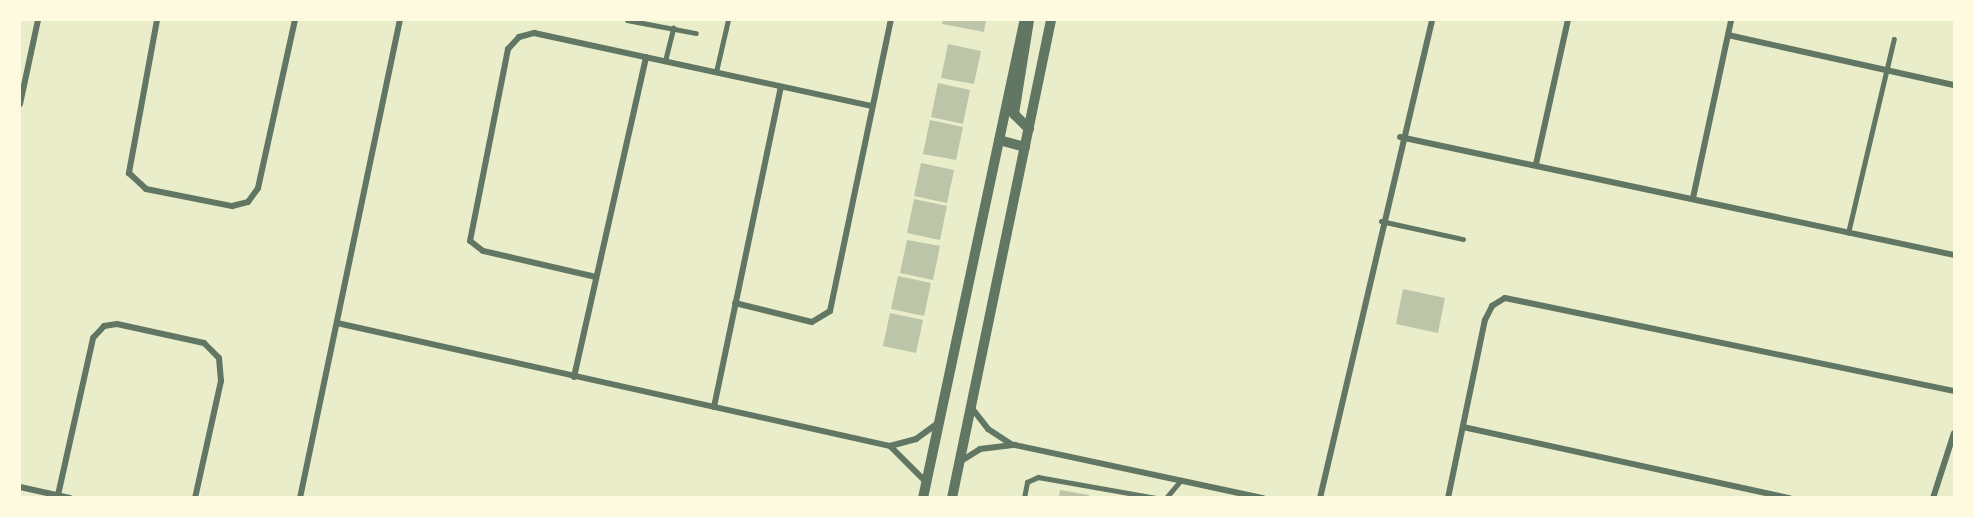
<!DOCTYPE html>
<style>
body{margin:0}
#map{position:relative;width:1974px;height:517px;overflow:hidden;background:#e9edc9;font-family:Arial,sans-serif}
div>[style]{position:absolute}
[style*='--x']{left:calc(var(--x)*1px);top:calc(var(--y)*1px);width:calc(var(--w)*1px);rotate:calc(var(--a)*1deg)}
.building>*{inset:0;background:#bcc5a7}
.service>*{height:4.5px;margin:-2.25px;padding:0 2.25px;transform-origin:2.25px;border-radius:2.25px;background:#617663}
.minor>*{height:6px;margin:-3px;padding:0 3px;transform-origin:3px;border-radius:3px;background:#617663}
.tertiary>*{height:10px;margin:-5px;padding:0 5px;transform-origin:5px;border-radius:5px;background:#617663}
span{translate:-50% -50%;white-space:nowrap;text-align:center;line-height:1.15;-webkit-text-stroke:4.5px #fefae0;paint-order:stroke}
.frame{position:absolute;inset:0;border:21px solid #fefae0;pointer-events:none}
</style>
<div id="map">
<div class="building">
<i style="clip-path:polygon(943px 20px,986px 20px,984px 32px,942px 24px)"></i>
<i style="clip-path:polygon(948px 44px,981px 51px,974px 84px,941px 78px)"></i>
<i style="clip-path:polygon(938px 83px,970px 90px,963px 124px,931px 117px)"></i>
<i style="clip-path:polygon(930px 120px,963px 127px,956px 160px,923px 154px)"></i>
<i style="clip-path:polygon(921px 163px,954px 170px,947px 203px,914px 196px)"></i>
<i style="clip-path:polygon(914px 199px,947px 206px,940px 240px,907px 233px)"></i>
<i style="clip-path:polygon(907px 240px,940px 246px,933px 280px,900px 273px)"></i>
<i style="clip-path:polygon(898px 276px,931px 283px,924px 316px,891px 309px)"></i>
<i style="clip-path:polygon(1403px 289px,1445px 298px,1438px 333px,1396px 324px)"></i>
<i style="clip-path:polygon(890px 313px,923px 320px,916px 353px,883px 346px)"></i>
<i style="clip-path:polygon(1060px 490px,1089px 495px,1088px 498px,1059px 498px)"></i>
</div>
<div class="service">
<i style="--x:627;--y:20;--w:70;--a:10.7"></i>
<i style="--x:665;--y:61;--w:34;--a:-76"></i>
<i style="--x:716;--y:72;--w:53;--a:-77"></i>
<i style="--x:1381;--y:221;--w:84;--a:12.4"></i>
<i style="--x:1848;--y:233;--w:199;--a:-76.7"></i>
<i style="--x:1024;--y:498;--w:16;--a:-79"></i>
<i style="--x:1027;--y:482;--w:12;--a:-24"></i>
<i style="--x:1038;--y:477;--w:121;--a:10"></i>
<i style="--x:1166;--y:498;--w:23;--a:-50"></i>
</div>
<div class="minor">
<i style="--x:157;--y:20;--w:156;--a:100.4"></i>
<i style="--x:129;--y:173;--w:23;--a:43"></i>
<i style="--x:146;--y:189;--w:88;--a:11.2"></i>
<i style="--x:232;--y:206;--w:16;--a:-14"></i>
<i style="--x:248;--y:202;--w:17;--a:-54"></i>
<i style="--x:258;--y:188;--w:172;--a:-77.6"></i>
<i style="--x:1728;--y:35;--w:231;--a:12.5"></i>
<i style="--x:20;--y:104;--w:86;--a:-77.9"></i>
<i style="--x:1400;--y:137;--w:566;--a:12.02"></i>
<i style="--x:1536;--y:164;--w:148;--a:-77.5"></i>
<i style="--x:1693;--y:198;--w:182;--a:-77.9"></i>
<i style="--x:596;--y:277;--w:116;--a:-167"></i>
<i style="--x:483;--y:251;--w:16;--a:-142"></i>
<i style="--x:470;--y:241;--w:196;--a:-78.8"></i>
<i style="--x:508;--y:49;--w:16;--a:-47"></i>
<i style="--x:519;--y:37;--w:16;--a:-15"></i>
<i style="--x:534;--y:33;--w:346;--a:12.2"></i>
<i style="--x:735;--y:303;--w:79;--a:13.9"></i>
<i style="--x:812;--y:322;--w:21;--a:-31"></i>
<i style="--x:830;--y:311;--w:297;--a:-78.2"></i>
<i style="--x:337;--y:323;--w:567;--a:12.54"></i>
<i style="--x:890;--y:446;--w:49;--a:45"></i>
<i style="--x:574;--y:377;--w:328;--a:-77.3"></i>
<i style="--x:714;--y:407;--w:327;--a:-78.2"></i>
<i style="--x:971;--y:407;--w:28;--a:52"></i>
<i style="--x:988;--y:429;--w:27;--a:33"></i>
<i style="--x:1463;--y:427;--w:335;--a:12.3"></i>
<i style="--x:890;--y:446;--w:27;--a:-15"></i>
<i style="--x:916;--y:439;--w:26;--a:-36"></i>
<i style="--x:961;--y:461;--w:22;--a:-32"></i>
<i style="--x:980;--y:449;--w:35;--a:-7"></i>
<i style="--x:1015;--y:445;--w:254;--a:12.1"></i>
<i style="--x:20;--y:487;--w:51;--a:12.4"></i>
<i style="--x:58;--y:495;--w:161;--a:-77.4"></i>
<i style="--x:93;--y:338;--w:16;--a:-47"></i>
<i style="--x:104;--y:326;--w:13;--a:-9"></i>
<i style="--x:117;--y:324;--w:89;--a:12.3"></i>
<i style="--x:204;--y:343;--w:21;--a:45"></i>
<i style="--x:219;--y:358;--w:23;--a:85"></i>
<i style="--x:221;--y:381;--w:120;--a:102.5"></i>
<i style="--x:300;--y:498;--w:488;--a:-78.2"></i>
<i style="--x:1320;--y:498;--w:491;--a:-76.8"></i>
<i style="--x:1448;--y:498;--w:182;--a:-78.3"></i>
<i style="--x:1485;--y:320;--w:16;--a:-63"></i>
<i style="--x:1492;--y:306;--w:15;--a:-32"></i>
<i style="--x:1505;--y:298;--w:459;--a:11.7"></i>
<i style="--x:1933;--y:498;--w:68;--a:-72.1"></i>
</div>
<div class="tertiary">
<i style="--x:1029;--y:129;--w:21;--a:-135"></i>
<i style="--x:1014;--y:114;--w:95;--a:-80.9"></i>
<i style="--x:999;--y:140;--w:27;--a:15"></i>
<i style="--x:923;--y:498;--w:489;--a:-78"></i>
<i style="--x:952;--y:498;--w:488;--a:-78.3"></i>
</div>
<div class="frame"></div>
</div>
